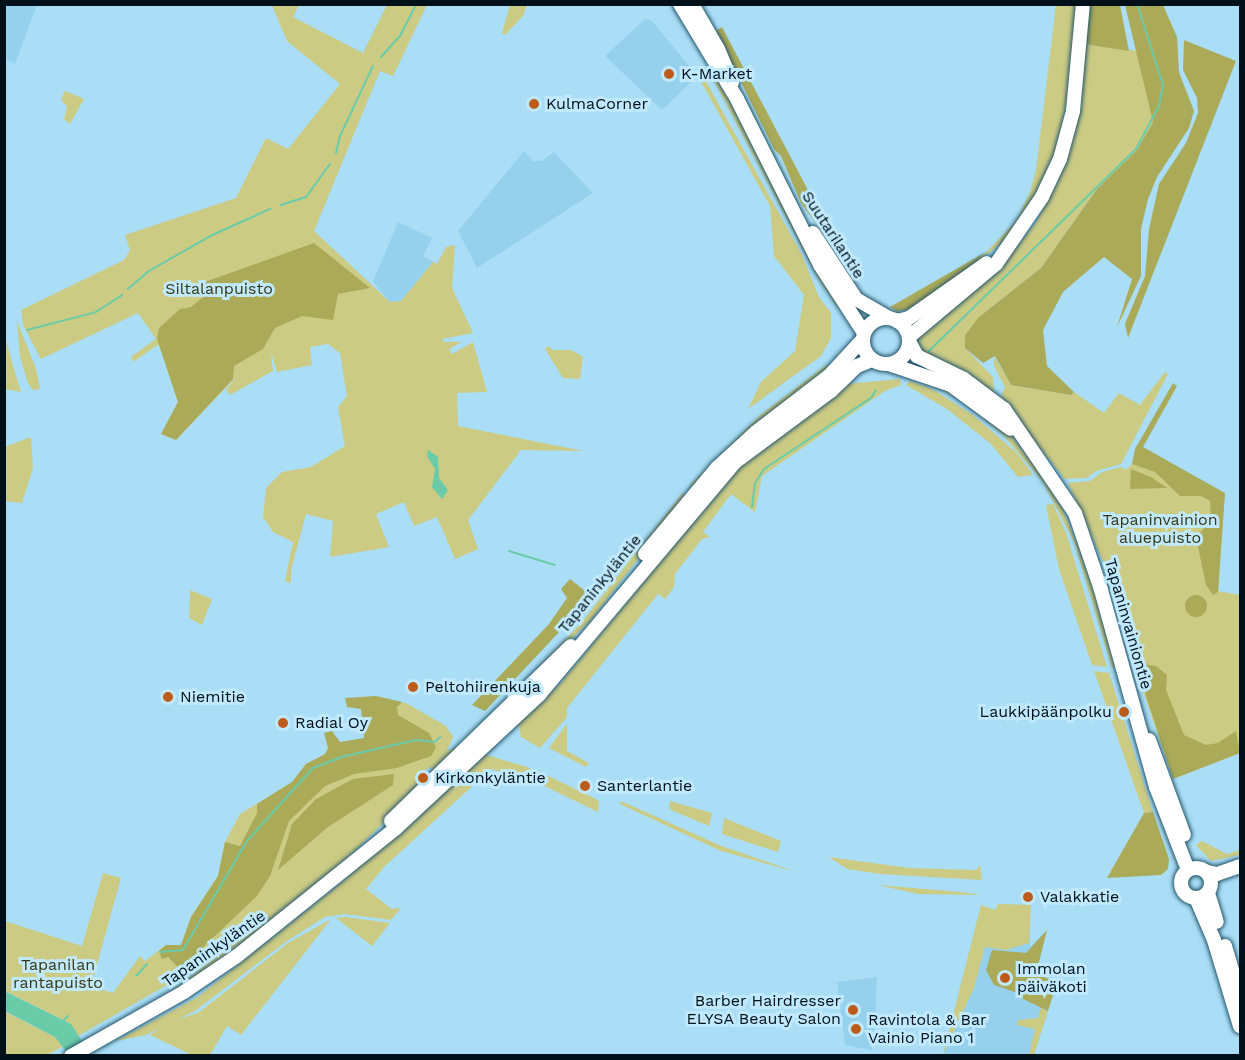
<!DOCTYPE html>
<meta charset="utf-8">
<style>
body{margin:0}
#map{position:relative;width:1245px;height:1060px;overflow:hidden;background:#aadef6;font-family:"Work Sans",sans-serif}
div>[style]{position:absolute}
[style*='--x']{left:calc(var(--x)*1px);top:calc(var(--y)*1px);width:calc(var(--w)*1px);rotate:calc(var(--a)*1deg)}
.built>*{inset:0;background:#95d1ed}
.green>*{inset:0;background:#cbcb84}
.forest>*{inset:0;background:#aaaa59}
.round{border-radius:50%}
.water>*{inset:0;background:#6acba9}
.stream>*{height:2px;margin:-1px;padding:0 1px;transform-origin:1px;border-radius:1px;background:#6acba9}
.roads{filter:drop-shadow(0 0 2px #24566b) drop-shadow(0 0 2px #24566b)}
.major>*{height:14px;margin:-7px;padding:0 7px;transform-origin:7px;border-radius:7px;background:#fff}
.major>.ring{margin:-7px;padding:0;box-sizing:content-box;background:none;border:14px solid #fff;border-radius:50%}
.dots>*{width:16px;height:16px;translate:-50% -50%;box-sizing:border-box;border:3px solid #c0e9fd;border-radius:50%}
span{translate:-50% -50%;white-space:nowrap;text-align:center;line-height:1.15;-webkit-text-stroke:6px #c0e9fd;paint-order:stroke}
.poi-label{font-size:16px;color:#001018}
.left{translate:0 -50%;text-align:left}
.right{translate:-100% -50%;text-align:right}
.street-label{font-size:16px;color:#001018}
.park-label{font-size:16px;color:#373713}
.frame{position:absolute;inset:0;border:6px solid #001018;pointer-events:none}
</style>
<div id="map">
<div class="built">
<i style="clip-path:polygon(5px 5px,37px 5px,15px 64px,5px 59px)"></i>
<i style="clip-path:polygon(645px 19px,651px 20px,691px 68px,692px 81px,662px 110px,605px 56px)"></i>
<i style="clip-path:polygon(524px 151px,533px 161px,542px 161px,554px 152px,593px 193px,477px 268px,458px 231px)"></i>
<i style="clip-path:polygon(398px 222px,432px 238px,423px 256px,433px 262px,401px 301px,390px 302px,373px 282px)"></i>
<i style="clip-path:polygon(981px 905px,989px 910px,1030px 911px,1030px 947px,1047px 930px,1036px 974px,1057px 982px,1034px 1055px,943px 1056px)"></i>
<i style="clip-path:polygon(877px 977px,874px 1051px,845px 1045px,837px 982px)"></i>
</div>
<div class="green">
<i style="clip-path:polygon(272px 5px,299px 5px,293px 17px,363px 53px,387px 5px,427px 5px,393px 76px,380px 71px,314px 231px,390px 302px,401px 301px,433px 262px,437px 264px,446px 247px,455px 245px,452px 288px,473px 333px,442px 339px,444px 342px,462px 342px,449px 349px,452px 354px,473px 342px,487px 392px,457px 393px,458px 426px,584px 451px,521px 450px,468px 520px,478px 549px,455px 559px,437px 517px,414px 526px,404px 502px,376px 514px,389px 547px,330px 557px,333px 521px,306px 514px,291px 570px,291px 583px,285px 581px,293px 542px,273px 532px,263px 517px,266px 488px,282px 472px,311px 467px,345px 446px,338px 407px,347px 396px,340px 353px,328px 344px,310px 347px,312px 365px,277px 372px,271px 352px,273px 371px,230px 395px,226px 390px,236px 377px,176px 440px,161px 434px,178px 402px,159px 344px,133px 362px,131px 357px,156px 339px,138px 313px,41px 359px,23px 325px,21px 310px,124px 260px,130px 250px,125px 235px,236px 198px,266px 138px,288px 149px,340px 84px,287px 41px)"></i>
<i style="clip-path:polygon(510px 5px,527px 5px,523px 16px,505px 35px,502px 33px)"></i>
<i style="clip-path:polygon(1056px 5px,1076px 5px,1068px 96px,1056px 151px,1044px 182px,1011px 235px,974px 265px,1016px 221px,1030px 192px,1036px 170px)"></i>
<i style="clip-path:polygon(1084px 44px,1138px 51px,1153px 122px,1137px 150px,1097px 189px,1041px 268px,979px 317px,965px 348px,993px 377px,994px 393px,979px 381px,923px 352px,918px 340px,920px 332px,998px 271px,1035px 224px,1048px 200px)"></i>
<i style="clip-path:polygon(709px 65px,731px 99px,842px 309px,837px 307px,818px 278px,707px 68px)"></i>
<i style="clip-path:polygon(699px 69px,801px 253px,819px 297px,831px 313px,831px 338px,821px 356px,748px 409px,761px 382px,795px 351px,804px 295px,774px 256px,770px 206px,699px 78px)"></i>
<i style="clip-path:polygon(65px 91px,84px 99px,70px 124px,64px 119px,67px 107px,61px 99px)"></i>
<i style="clip-path:polygon(17px 321px,36px 369px,40px 389px,33px 390px,28px 383px,20px 357px)"></i>
<i style="clip-path:polygon(5px 336px,13px 366px,21px 392px,5px 389px)"></i>
<i style="clip-path:polygon(548px 346px,553px 350px,571px 350px,583px 357px,580px 379px,563px 378px,545px 349px)"></i>
<i style="clip-path:polygon(994px 356px,1011px 385px,1071px 395px,1074px 392px,1104px 413px,1119px 393px,1140px 405px,1165px 372px,1168px 374px,1121px 464px,1096px 471px,1087px 478px,1065px 479px,1000px 399px,1005px 387px,994px 366px)"></i>
<i style="clip-path:polygon(826px 365px,832px 367px,694px 486px,689px 486px,760px 415px)"></i>
<i style="clip-path:polygon(900px 379px,901px 385px,885px 391px,762px 476px,755px 512px,731px 494px,703px 532px,710px 537px,702px 539px,675px 574px,674px 587px,665px 599px,658px 594px,567px 708px,567px 717px,540px 748px,521px 737px,519px 723px,560px 684px,743px 460px,828px 402px,846px 384px)"></i>
<i style="clip-path:polygon(925px 379px,957px 395px,1007px 430px,1056px 493px,1091px 577px,1116px 666px,1112px 668px,1074px 542px,1043px 482px,1003px 435px,967px 405px)"></i>
<i style="clip-path:polygon(910px 381px,932px 389px,973px 415px,1018px 454px,1033px 475px,1018px 477px,991px 444px,947px 409px,906px 385px)"></i>
<i style="clip-path:polygon(31px 437px,33px 468px,22px 503px,5px 501px,5px 447px)"></i>
<i style="clip-path:polygon(1134px 462px,1225px 493px,1218px 591px,1240px 595px,1240px 753px,1173px 779px,1133px 662px,1109px 575px,1068px 483px,1090px 481px,1102px 472px,1121px 467px,1126px 470px)"></i>
<i style="clip-path:polygon(683px 492px,684px 499px,591px 620px,501px 706px,581px 623px)"></i>
<i style="clip-path:polygon(1053px 504px,1066px 533px,1107px 667px,1092px 665px,1059px 569px,1046px 505px)"></i>
<i style="clip-path:polygon(190px 590px,212px 599px,202px 625px,189px 618px)"></i>
<i style="clip-path:polygon(1094px 671px,1109px 673px,1153px 812px,1144px 813px)"></i>
<i style="clip-path:polygon(363px 698px,406px 703px,446px 726px,453px 737px,447px 751px,463px 744px,433px 770px,429px 767px,426px 770px,409px 797px,344px 862px,243px 944px,168px 994px,214px 958px,78px 1036px,71px 1024px,5px 991px,5px 921px,82px 946px,103px 873px,121px 878px,91px 986px,113px 993px,140px 956px,145px 961px,166px 945px,181px 945px,191px 917px,218px 876px,225px 842px,240px 814px,292px 782px,306px 764px,330px 752px,372px 745px)"></i>
<i style="clip-path:polygon(567px 724px,567px 751px,589px 763px,586px 767px,549px 748px)"></i>
<i style="clip-path:polygon(480px 753px,527px 767px,531px 769px,529px 779px,491px 769px,384px 867px,366px 889px,392px 909px,401px 908px,391px 920px,345px 914px,325px 917px,287px 941px,195px 1011px,146px 1035px,116px 1041px,198px 997px,341px 883px)"></i>
<i style="clip-path:polygon(538px 771px,596px 799px,599px 802px,598px 812px,532px 780px)"></i>
<i style="clip-path:polygon(621px 801px,719px 845px,796px 872px,721px 851px,620px 804px)"></i>
<i style="clip-path:polygon(670px 801px,712px 813px,709px 826px,669px 809px)"></i>
<i style="clip-path:polygon(724px 818px,781px 841px,778px 852px,722px 834px)"></i>
<i style="clip-path:polygon(1202px 841px,1227px 854px,1240px 850px,1240px 855px,1211px 861px,1196px 845px)"></i>
<i style="clip-path:polygon(829px 857px,909px 868px,976px 870px,980px 865px,982px 880px,880px 874px,847px 869px)"></i>
<i style="clip-path:polygon(878px 885px,961px 892px,982px 895px,918px 894px)"></i>
<i style="clip-path:polygon(998px 904px,1031px 905px,1029px 943px,1006px 950px,985px 947px,974px 988px,943px 1055px,981px 905px,995px 910px)"></i>
<i style="clip-path:polygon(346px 917px,390px 923px,372px 946px,336px 918px)"></i>
<i style="clip-path:polygon(331px 919px,241px 1035px,227px 1026px,210px 1055px,192px 1055px,150px 1035px,169px 1022px,198px 1013px,288px 943px)"></i>
<i style="clip-path:polygon(1041px 1008px,1048px 1011px,1034px 1055px,1029px 1055px,1035px 1029px,1017px 1025px,1018px 1020px,1038px 1018px)"></i>
<i style="clip-path:polygon(4px 1011px,55px 1037px,64px 1046px,47px 1055px,5px 1055px)"></i>
</div>
<div class="forest">
<i style="clip-path:polygon(1088px 5px,1120px 5px,1129px 51px,1084px 44px)"></i>
<i style="clip-path:polygon(1125px 5px,1163px 5px,1177px 37px,1179px 72px,1194px 111px,1189px 128px,1157px 177px,1148px 199px,1141px 229px,1141px 276px,1117px 327px,1132px 279px,1104px 257px,1063px 292px,1043px 330px,1047px 366px,1074px 392px,1071px 395px,1011px 385px,995px 356px,983px 363px,965px 348px,965px 335px,979px 317px,1041px 268px,1097px 189px,1137px 150px,1153px 122px)"></i>
<i style="clip-path:polygon(722px 27px,838px 247px,840px 256px,801px 203px,781px 156px,774px 149px,716px 31px)"></i>
<i style="clip-path:polygon(1184px 40px,1236px 61px,1128px 338px,1125px 324px,1145px 276px,1149px 229px,1159px 184px,1186px 143px,1198px 113px,1197px 98px,1183px 70px)"></i>
<i style="clip-path:polygon(314px 243px,370px 288px,338px 294px,333px 320px,302px 316px,275px 328px,263px 349px,234px 366px,233px 379px,176px 440px,161px 434px,178px 402px,157px 339px,159px 328px,180px 309px,191px 307px,207px 294px,205px 282px)"></i>
<i style="clip-path:polygon(984px 253px,974px 265px,913px 309px,897px 311px,890px 307px)"></i>
<i style="clip-path:polygon(1173px 383px,1177px 386px,1143px 447px,1225px 493px,1218px 592px,1213px 595px,1206px 585px,1196px 537px,1211px 521px,1210px 501px,1201px 496px,1180px 496px,1155px 472px,1132px 464px,1135px 449px)"></i>
<i style="clip-path:polygon(1131px 469px,1151px 477px,1167px 488px,1130px 489px)"></i>
<i style="clip-path:polygon(570px 579px,589px 594px,577px 613px,485px 711px,472px 705px,549px 624px,567px 598px,561px 589px)"></i>
<i class="round" style="left:1185px;top:595px;width:22px;height:22px"></i>
<i style="clip-path:polygon(1144px 664px,1156px 666px,1167px 675px,1166px 690px,1184px 735px,1206px 745px,1218px 743px,1236px 731px,1240px 753px,1173px 779px,1137px 668px)"></i>
<i style="clip-path:polygon(376px 696px,402px 702px,397px 707px,398px 715px,429px 733px,436px 747px,431px 756px,397px 768px,354px 774px,325px 786px,289px 821px,270px 876px,257px 896px,180px 969px,168px 957px,162px 959px,159px 951px,166px 945px,181px 945px,191px 917px,218px 876px,225px 842px,240px 846px,257px 813px,257px 804px,292px 782px,306px 764px,325px 754px,328px 748px,324px 733px,332px 731px,340px 742px,364px 738px,361px 709px,347px 707px,345px 698px)"></i>
<i style="clip-path:polygon(394px 774px,393px 785px,328px 827px,278px 870px,292px 824px,316px 799px,353px 779px)"></i>
<i style="clip-path:polygon(1153px 812px,1169px 859px,1168px 869px,1161px 875px,1107px 878px,1144px 813px)"></i>
<i style="clip-path:polygon(1047px 930px,1036px 974px,1057px 982px,1048px 1011px,1017px 996px,1018px 993px,994px 985px,986px 970px,992px 950px,1026px 953px)"></i>
</div>
<div class="water">
<i style="clip-path:polygon(428px 450px,438px 457px,439px 478px,448px 490px,442px 499px,432px 487px,435px 469px,427px 456px)"></i>
<i style="clip-path:polygon(4px 991px,71px 1024px,91px 1055px,69px 1055px,55px 1037px,5px 1011px)"></i>
</div>
<div class="stream">
<i style="--x:381;--y:57;--w:28;--a:-48"></i>
<i style="--x:400;--y:36;--w:36;--a:-63"></i>
<i style="--x:336;--y:153;--w:17;--a:-77"></i>
<i style="--x:340;--y:136;--w:77;--a:-64.8"></i>
<i style="--x:281;--y:205;--w:26;--a:-18"></i>
<i style="--x:306;--y:197;--w:41;--a:-54"></i>
<i style="--x:128;--y:289;--w:28;--a:-41"></i>
<i style="--x:149;--y:271;--w:73;--a:-29.7"></i>
<i style="--x:212;--y:235;--w:64;--a:-24.1"></i>
<i style="--x:27;--y:330;--w:71;--a:-14.6"></i>
<i style="--x:96;--y:312;--w:31;--a:-33"></i>
<i style="--x:929;--y:351;--w:289;--a:-44.3"></i>
<i style="--x:1136;--y:149;--w:49;--a:-61.9"></i>
<i style="--x:1159;--y:106;--w:21;--a:-79"></i>
<i style="--x:1163;--y:85;--w:85;--a:-107.8"></i>
<i style="--x:752;--y:507;--w:24;--a:-83"></i>
<i style="--x:755;--y:483;--w:17;--a:-57"></i>
<i style="--x:764;--y:469;--w:128;--a:-33.6"></i>
<i style="--x:871;--y:398;--w:9;--a:-58"></i>
<i style="--x:509;--y:551;--w:48;--a:16.9"></i>
<i style="--x:571;--y:627;--w:59;--a:-53.9"></i>
<i style="--x:160;--y:952;--w:23;--a:-5"></i>
<i style="--x:183;--y:950;--w:126;--a:-59.6"></i>
<i style="--x:247;--y:841;--w:98;--a:-47.9"></i>
<i style="--x:313;--y:768;--w:30;--a:-21"></i>
<i style="--x:341;--y:757;--w:77;--a:-12.8"></i>
<i style="--x:416;--y:740;--w:19;--a:6"></i>
<i style="--x:435;--y:742;--w:8;--a:-45"></i>
<i style="--x:136;--y:976;--w:16;--a:-47"></i>
<i style="--x:63;--y:1021;--w:7;--a:-45"></i>
</div>
<div class="roads">
<div class="major">
<i style="--x:680;--y:4;--w:111;--a:59"></i>
<i style="--x:737;--y:99;--w:186;--a:63.4"></i>
<i style="--x:820;--y:265;--w:81;--a:57.1"></i>
<i style="--x:692;--y:4;--w:52;--a:60"></i>
<i style="--x:718;--y:49;--w:36;--a:67"></i>
<i style="--x:813;--y:233;--w:79;--a:56.9"></i>
<i style="--x:856;--y:299;--w:38;--a:30"></i>
<i class="ring" style="left:863px;top:318px;width:32px;height:32px"></i>
<i style="--x:897;--y:321;--w:12;--a:-14"></i>
<i style="--x:909;--y:318;--w:95;--a:-35.2"></i>
<i style="--x:909;--y:337;--w:114;--a:-40"></i>
<i style="--x:996;--y:264;--w:81;--a:-55.5"></i>
<i style="--x:1042;--y:197;--w:42;--a:-64.7"></i>
<i style="--x:1060;--y:159;--w:50;--a:-74.8"></i>
<i style="--x:1073;--y:111;--w:107;--a:-84.7"></i>
<i style="--x:910;--y:343;--w:15;--a:62"></i>
<i style="--x:917;--y:356;--w:52;--a:26.1"></i>
<i style="--x:964;--y:379;--w:50;--a:36.9"></i>
<i style="--x:1004;--y:409;--w:126;--a:55.7"></i>
<i style="--x:1075;--y:513;--w:81;--a:71.3"></i>
<i style="--x:1101;--y:590;--w:205;--a:74.4"></i>
<i style="--x:1156;--y:787;--w:89;--a:68.9"></i>
<i style="--x:889;--y:364;--w:65;--a:18.7"></i>
<i style="--x:951;--y:385;--w:74;--a:36.3"></i>
<i style="--x:645;--y:554;--w:112;--a:-50.1"></i>
<i style="--x:717;--y:468;--w:53;--a:-42.7"></i>
<i style="--x:756;--y:432;--w:93;--a:-37.6"></i>
<i style="--x:830;--y:375;--w:49;--a:-47.5"></i>
<i style="--x:1149;--y:740;--w:101;--a:69.8"></i>
<i style="--x:391;--y:821;--w:251;--a:-44.2"></i>
<i class="ring" style="left:1181px;top:868px;width:16px;height:16px"></i>
<i style="--x:1208;--y:872;--w:9;--a:13"></i>
<i style="--x:1217;--y:874;--w:24;--a:-19"></i>
<i style="--x:1208;--y:893;--w:30;--a:73"></i>
<i style="--x:1196;--y:898;--w:46;--a:66.8"></i>
<i style="--x:1214;--y:940;--w:90;--a:73.2"></i>
<i style="--x:1225;--y:946;--w:53;--a:73.6"></i>
<i style="--x:71;--y:1056;--w:130;--a:-29.5"></i>
<i style="--x:184;--y:992;--w:64;--a:-34.2"></i>
<i style="--x:237;--y:956;--w:204;--a:-38.8"></i>
<i style="--x:396;--y:828;--w:195;--a:-42.9"></i>
<i style="--x:539;--y:695;--w:304;--a:-49.9"></i>
<i style="--x:735;--y:462;--w:119;--a:-36.5"></i>
<i style="--x:831;--y:391;--w:36;--a:-44"></i>
<i style="--x:857;--y:366;--w:16;--a:-22"></i>
</div>
</div>
<div class="dots">
<i style="left:669px;top:74px;background:#bc5b1a"></i>
<i style="left:534px;top:104px;background:#bc5b1a"></i>
<i style="left:413px;top:687px;background:#bc5b1a"></i>
<i style="left:168px;top:697px;background:#bc5b1a"></i>
<i style="left:1124px;top:712px;background:#bc5b1a"></i>
<i style="left:283px;top:723px;background:#bc5b1a"></i>
<i style="left:423px;top:778px;background:#bc5b1a"></i>
<i style="left:585px;top:786px;background:#bc5b1a"></i>
<i style="left:1028px;top:897px;background:#bc5b1a"></i>
<i style="left:1005px;top:978px;background:#bc5b1a"></i>
<i style="left:853px;top:1010px;background:#bc5b1a"></i>
<i style="left:856px;top:1029px;background:#bc5b1a"></i>
</div>
<div class="poi-label">
<span class="left" style="left:681px;top:74px">K-Market</span>
<span class="left" style="left:546px;top:104px">KulmaCorner</span>
<span class="left" style="left:425px;top:687px">Peltohiirenkuja</span>
<span class="left" style="left:180px;top:697px">Niemitie</span>
<span class="right" style="left:1112px;top:712px">Laukkipäänpolku</span>
<span class="left" style="left:295px;top:723px">Radial Oy</span>
<span class="left" style="left:435px;top:778px">Kirkonkyläntie</span>
<span class="left" style="left:597px;top:786px">Santerlantie</span>
<span class="left" style="left:1040px;top:897px">Valakkatie</span>
<span class="left" style="left:1017px;top:978px">Immolan<br>päiväkoti</span>
<span class="right" style="left:841px;top:1010px">Barber Hairdresser<br>ELYSA Beauty Salon</span>
<span class="left" style="left:868px;top:1029px">Ravintola &amp; Bar<br>Vainio Piano 1</span>
</div>
<div class="street-label">
<span style="left:833px;top:235px;rotate:57deg">Suutarilantie</span>
<span style="left:600px;top:584px;rotate:-51deg">Tapaninkyläntie</span>
<span style="left:1128px;top:624px;rotate:74deg">Tapaninvainiontie</span>
<span style="left:214px;top:949px;rotate:-35deg">Tapaninkyläntie</span>
</div>
<div class="park-label">
<span style="left:219px;top:289px">Siltalanpuisto</span>
<span style="left:1160px;top:529px">Tapaninvainion<br>aluepuisto</span>
<span style="left:58px;top:974px">Tapanilan<br>rantapuisto</span>
</div>
<div class="frame"></div>
</div>
